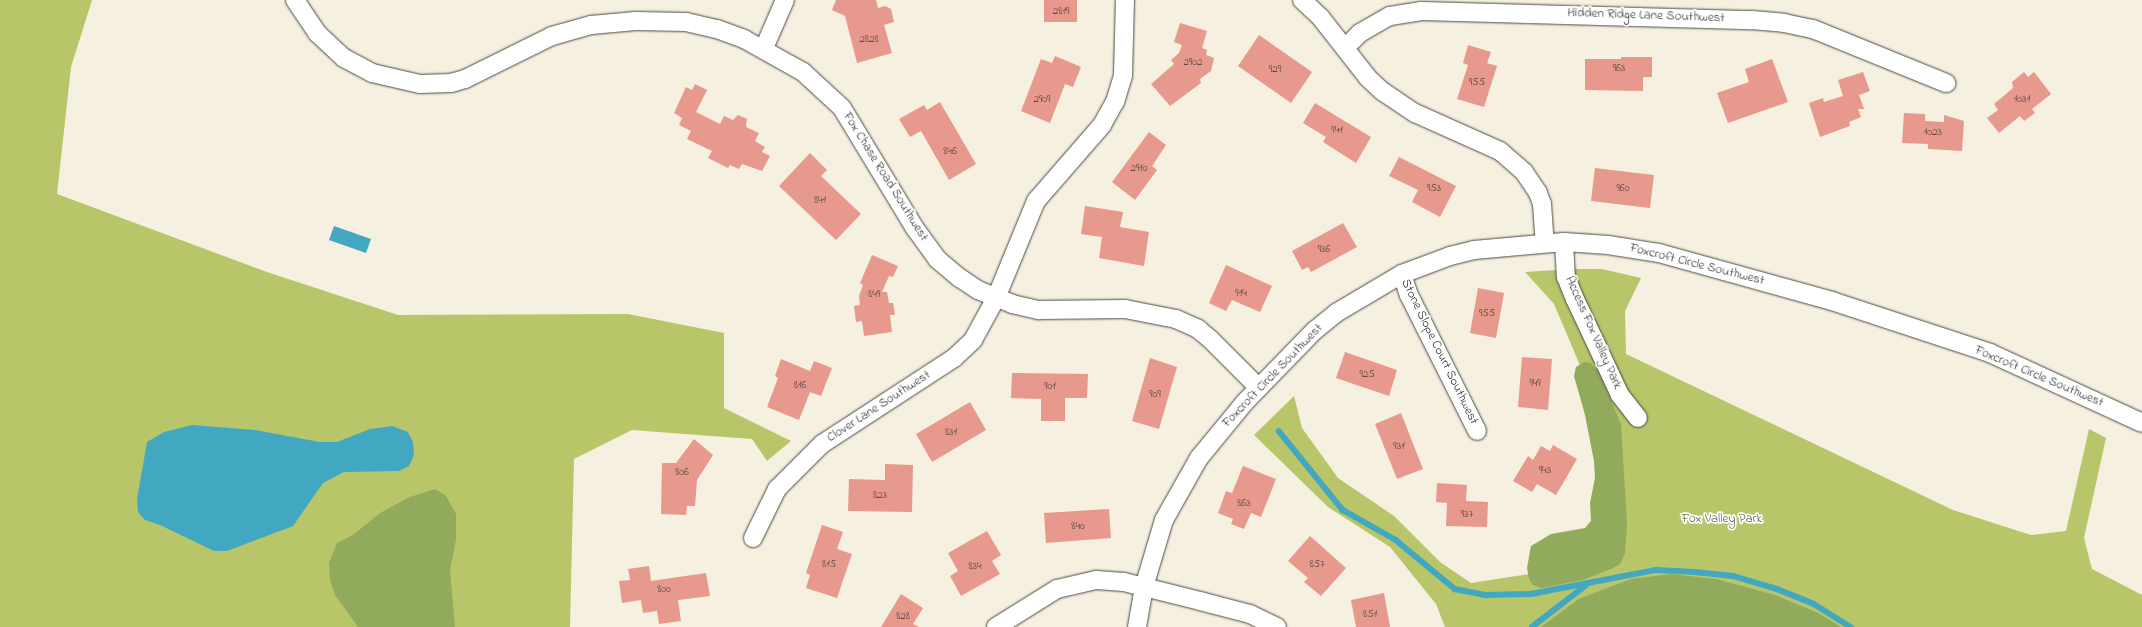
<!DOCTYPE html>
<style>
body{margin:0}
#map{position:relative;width:2142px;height:627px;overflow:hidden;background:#f5f0df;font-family:"Indie Flower",sans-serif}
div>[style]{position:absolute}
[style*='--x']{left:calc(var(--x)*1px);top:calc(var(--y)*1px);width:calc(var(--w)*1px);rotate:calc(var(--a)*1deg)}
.green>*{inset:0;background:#b8c568}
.forest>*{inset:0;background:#92aa5c}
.water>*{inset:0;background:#42a8c2}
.stream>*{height:5.5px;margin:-2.75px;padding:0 2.75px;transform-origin:2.75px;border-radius:2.75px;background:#42a8c2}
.building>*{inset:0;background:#e7998d}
.roads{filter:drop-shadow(0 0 1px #494946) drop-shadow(0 0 1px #494946)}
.minor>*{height:18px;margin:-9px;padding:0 9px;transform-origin:9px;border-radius:9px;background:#fff}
span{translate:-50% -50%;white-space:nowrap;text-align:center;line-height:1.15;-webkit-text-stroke:3.5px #fff;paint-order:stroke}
.number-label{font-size:11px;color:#5a4644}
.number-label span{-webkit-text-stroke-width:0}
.street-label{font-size:13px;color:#2b2b2b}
.park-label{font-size:13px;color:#55593d}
</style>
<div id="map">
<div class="green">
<i style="clip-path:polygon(0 0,92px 0,71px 67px,57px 194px,267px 272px,398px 315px,628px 314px,724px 333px,724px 408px,791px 441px,767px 461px,752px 439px,632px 430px,574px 459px,570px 627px,0 627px)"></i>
<i style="clip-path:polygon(1572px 269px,1602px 269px,1641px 278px,1625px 311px,1626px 354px,1953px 510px,2031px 535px,2066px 531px,2089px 429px,2106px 438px,2084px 538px,2092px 569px,2142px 595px,2142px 627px,1445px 627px,1436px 604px,1390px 547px,1328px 507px,1254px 435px,1294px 396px,1302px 428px,1338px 478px,1394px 516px,1440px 562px,1471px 583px,1530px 574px,1604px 551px,1604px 422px,1554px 304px,1525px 272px)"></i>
</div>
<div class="forest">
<i style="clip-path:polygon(1584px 362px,1591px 363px,1599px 373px,1621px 424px,1627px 524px,1625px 553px,1620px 564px,1613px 568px,1583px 580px,1541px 588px,1533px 585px,1529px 579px,1527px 568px,1531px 546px,1551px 534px,1585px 528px,1591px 521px,1590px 503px,1595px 478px,1594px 461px,1585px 415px,1574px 376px,1576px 367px)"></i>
<i style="clip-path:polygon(435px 489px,446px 496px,456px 514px,456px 540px,450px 570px,455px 627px,358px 627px,335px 595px,330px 580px,329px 563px,337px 543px,353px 535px,380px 513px,410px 497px)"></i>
<i style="clip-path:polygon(1671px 574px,1716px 579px,1775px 595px,1818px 613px,1841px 627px,1541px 627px,1579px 599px,1602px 590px,1631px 579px)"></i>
</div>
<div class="water">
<i style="clip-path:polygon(334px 226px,371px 239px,366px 253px,329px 240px)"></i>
<i style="clip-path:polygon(192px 425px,255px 430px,320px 442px,337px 442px,370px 429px,392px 426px,408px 432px,413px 442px,414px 455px,409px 466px,399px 471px,344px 472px,323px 483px,293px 526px,227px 551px,214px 551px,160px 525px,145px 520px,138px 512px,137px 499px,147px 442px,164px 432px)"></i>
</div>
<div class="stream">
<i style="--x:1279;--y:431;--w:102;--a:51"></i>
<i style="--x:1343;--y:510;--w:61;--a:29.5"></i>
<i style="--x:1396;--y:540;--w:77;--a:39.7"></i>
<i style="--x:1455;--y:589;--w:32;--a:11"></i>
<i style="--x:1486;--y:595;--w:45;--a:-1.3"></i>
<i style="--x:1531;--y:594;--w:127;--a:-10.9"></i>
<i style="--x:1656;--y:570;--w:39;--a:3"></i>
<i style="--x:1695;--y:572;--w:38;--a:6"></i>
<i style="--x:1733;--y:576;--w:46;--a:16.5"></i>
<i style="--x:1777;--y:589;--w:40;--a:22"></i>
<i style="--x:1814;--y:604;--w:44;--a:31.9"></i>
<i style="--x:1532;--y:627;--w:67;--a:-37.7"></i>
</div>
<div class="building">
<i style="clip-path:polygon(836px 0,876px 0,878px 8px,885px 6px,891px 9px,894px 22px,884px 25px,892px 53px,857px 63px,845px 16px,832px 10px)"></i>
<i style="clip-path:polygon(1044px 0,1077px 0,1077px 22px,1044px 22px)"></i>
<i style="clip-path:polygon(1180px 23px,1207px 31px,1202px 48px,1207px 50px,1206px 55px,1214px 58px,1211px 71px,1200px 79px,1201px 83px,1170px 106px,1151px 84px,1174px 64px,1171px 60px,1179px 53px,1182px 45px,1174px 42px)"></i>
<i style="clip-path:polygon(1259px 35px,1312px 72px,1291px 103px,1238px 66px)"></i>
<i style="clip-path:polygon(1468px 45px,1491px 52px,1487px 63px,1497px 66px,1484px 107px,1457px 99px,1468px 65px,1463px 63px)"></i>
<i style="clip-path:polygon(1055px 56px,1081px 67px,1073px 87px,1065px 84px,1050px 123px,1021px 111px,1041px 59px,1052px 63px)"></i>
<i style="clip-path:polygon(1621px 57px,1652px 57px,1652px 77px,1643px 77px,1643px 91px,1585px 90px,1585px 59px,1621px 59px)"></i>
<i style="clip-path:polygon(1772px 59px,1788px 102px,1728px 123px,1717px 93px,1749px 82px,1745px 69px)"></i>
<i style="clip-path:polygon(1863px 72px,1870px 91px,1859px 95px,1864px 109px,1858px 109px,1861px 117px,1849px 122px,1850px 126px,1820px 137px,1809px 103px,1823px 98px,1824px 102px,1843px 96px,1838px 80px)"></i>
<i style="clip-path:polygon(2024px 72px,2028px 77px,2034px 72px,2051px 94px,2032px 109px,2035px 113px,2024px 121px,2020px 116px,1999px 133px,1987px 118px,1998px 110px,1994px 104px,2013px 88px,2012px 82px)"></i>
<i style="clip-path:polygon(695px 84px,707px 90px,696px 112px,720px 124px,724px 116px,733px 120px,738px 115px,747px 119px,746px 127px,759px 133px,755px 141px,765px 147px,762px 152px,770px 156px,762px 171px,742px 164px,739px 169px,730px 165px,728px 168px,708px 158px,712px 151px,687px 139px,691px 131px,679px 125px,682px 118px,674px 113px,686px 87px,692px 90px)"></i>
<i style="clip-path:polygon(940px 102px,976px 164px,949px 180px,921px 131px,910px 137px,899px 119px,924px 105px,927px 110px)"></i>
<i style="clip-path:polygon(1315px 103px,1371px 137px,1356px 163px,1323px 142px,1326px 137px,1303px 123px)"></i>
<i style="clip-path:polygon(1904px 113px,1925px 114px,1925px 121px,1944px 122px,1944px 115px,1964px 121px,1962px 151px,1928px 149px,1928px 144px,1902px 143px)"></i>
<i style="clip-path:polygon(1149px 132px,1166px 145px,1152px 166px,1157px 170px,1135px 200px,1112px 182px)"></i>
<i style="clip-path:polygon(810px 153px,827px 170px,821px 176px,861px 214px,836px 240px,779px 186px)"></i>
<i style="clip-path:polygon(1399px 157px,1456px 186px,1440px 217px,1412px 202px,1418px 190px,1389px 176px)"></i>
<i style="clip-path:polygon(1595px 168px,1654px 175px,1650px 208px,1591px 201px)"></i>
<i style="clip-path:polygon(1085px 206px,1123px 212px,1120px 227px,1149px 232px,1144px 266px,1099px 258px,1102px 237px,1081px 234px)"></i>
<i style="clip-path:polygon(1343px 223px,1357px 247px,1311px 272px,1308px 267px,1302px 270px,1292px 251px)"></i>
<i style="clip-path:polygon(872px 255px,898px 266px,893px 277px,889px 276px,882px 292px,887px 292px,889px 303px,893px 303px,895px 315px,890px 315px,892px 332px,864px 336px,862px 321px,856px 322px,854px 306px,860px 305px,859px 296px,863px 285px,860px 283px)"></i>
<i style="clip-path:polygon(1226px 265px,1272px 286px,1260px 312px,1232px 300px,1226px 311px,1209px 303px)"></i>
<i style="clip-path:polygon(1478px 288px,1504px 293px,1496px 338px,1470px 333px)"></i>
<i style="clip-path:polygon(1345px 352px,1397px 370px,1389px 396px,1336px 378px)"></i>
<i style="clip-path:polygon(1522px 357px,1552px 359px,1548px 410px,1518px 407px)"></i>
<i style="clip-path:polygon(1150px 358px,1177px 367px,1159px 429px,1132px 421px)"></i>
<i style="clip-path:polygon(781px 359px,810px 371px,814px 361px,832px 368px,821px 396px,810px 392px,799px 420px,767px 407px,778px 378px,775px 376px)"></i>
<i style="clip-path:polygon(1012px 373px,1088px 374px,1087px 398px,1065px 398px,1065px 421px,1041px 421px,1041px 399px,1011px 398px)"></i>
<i style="clip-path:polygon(970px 402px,986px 430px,932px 462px,916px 434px)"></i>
<i style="clip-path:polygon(1401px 413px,1423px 469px,1397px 479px,1375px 424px)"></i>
<i style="clip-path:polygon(694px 439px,713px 455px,697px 480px,695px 506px,687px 506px,686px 515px,661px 514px,662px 463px,676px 463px)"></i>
<i style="clip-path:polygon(1553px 445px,1577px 459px,1556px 495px,1537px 484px,1532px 492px,1513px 481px,1528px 456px,1533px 460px,1541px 446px,1550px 451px)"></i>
<i style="clip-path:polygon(885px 464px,913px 465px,912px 512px,848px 511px,849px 479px,885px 480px)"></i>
<i style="clip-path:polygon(1243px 466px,1276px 479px,1261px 517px,1251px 513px,1244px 529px,1231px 524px,1233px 519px,1218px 513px,1226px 491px,1232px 493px)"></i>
<i style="clip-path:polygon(1437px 483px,1467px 485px,1466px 501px,1488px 502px,1487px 527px,1446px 526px,1447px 503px,1436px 502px)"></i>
<i style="clip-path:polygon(1109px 509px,1111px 538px,1046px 543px,1044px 513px)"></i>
<i style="clip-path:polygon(822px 525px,843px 532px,837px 549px,852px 554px,837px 598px,806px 588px,810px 575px,806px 573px)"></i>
<i style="clip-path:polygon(987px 531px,1001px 555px,992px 561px,1000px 574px,961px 596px,950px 576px,958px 571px,948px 553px)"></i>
<i style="clip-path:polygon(1310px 536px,1346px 568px,1321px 596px,1304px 582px,1308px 578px,1288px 561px)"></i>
<i style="clip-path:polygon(649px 566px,651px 581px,706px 573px,710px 596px,678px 600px,681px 621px,659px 624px,657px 611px,643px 613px,641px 600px,622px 603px,619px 581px,630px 580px,628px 569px)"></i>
<i style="clip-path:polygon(1384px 593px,1390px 627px,1356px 627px,1351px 600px)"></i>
<i style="clip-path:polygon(901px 594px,923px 608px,913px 624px,919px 627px,881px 627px)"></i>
</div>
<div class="roads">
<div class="minor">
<i style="--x:295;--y:0;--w:40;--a:56"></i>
<i style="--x:317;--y:33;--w:37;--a:43"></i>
<i style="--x:344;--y:58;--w:32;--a:28"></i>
<i style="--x:372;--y:73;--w:49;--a:12.9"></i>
<i style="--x:420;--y:84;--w:31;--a:-2"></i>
<i style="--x:451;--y:83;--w:15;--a:-16"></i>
<i style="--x:465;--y:79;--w:97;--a:-26.3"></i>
<i style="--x:552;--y:36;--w:41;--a:-15.8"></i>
<i style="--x:591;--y:25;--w:45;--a:-5.1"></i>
<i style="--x:636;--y:21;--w:50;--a:1.1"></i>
<i style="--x:686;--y:22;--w:32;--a:13"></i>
<i style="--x:717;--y:29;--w:29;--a:20"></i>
<i style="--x:744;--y:39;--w:68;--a:29.2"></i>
<i style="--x:803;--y:72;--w:53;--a:42.7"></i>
<i style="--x:842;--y:108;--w:139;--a:58.8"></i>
<i style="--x:914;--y:227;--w:39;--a:54"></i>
<i style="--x:937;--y:259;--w:30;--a:40"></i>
<i style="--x:960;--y:278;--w:22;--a:34"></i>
<i style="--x:978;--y:290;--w:37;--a:22"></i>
<i style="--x:1012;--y:304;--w:28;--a:13"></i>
<i style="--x:1039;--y:310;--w:86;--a:-0.7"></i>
<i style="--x:1125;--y:309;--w:52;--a:11.1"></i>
<i style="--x:1176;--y:319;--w:24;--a:24"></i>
<i style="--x:1198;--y:329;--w:17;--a:40"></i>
<i style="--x:1211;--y:340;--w:66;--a:45"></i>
<i style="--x:1302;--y:0;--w:26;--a:43"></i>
<i style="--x:1321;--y:18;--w:76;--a:51.9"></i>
<i style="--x:1368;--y:78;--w:19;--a:43"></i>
<i style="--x:1382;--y:91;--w:40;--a:34"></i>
<i style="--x:1415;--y:113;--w:93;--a:24.1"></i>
<i style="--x:1500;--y:151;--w:32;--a:41"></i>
<i style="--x:1524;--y:172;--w:25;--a:56"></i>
<i style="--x:1538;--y:193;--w:12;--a:70"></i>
<i style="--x:1542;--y:204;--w:39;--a:86"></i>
<i style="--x:764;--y:48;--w:52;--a:-66.4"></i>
<i style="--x:1345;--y:48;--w:21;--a:-45"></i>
<i style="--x:1360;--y:33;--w:34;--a:-30"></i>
<i style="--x:1390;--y:16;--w:32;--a:-9"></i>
<i style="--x:1422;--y:11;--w:330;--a:1.6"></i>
<i style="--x:1752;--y:20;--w:32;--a:5"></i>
<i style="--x:1784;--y:23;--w:30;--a:12"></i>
<i style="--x:1813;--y:29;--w:144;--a:22.1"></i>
<i style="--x:1564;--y:242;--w:35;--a:87"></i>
<i style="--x:1566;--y:277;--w:24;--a:68"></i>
<i style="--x:1575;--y:299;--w:106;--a:64.9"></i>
<i style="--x:1620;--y:395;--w:29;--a:52"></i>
<i style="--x:1402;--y:274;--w:22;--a:72"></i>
<i style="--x:1409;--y:295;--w:152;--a:63.4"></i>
<i style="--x:753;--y:538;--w:55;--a:-63.9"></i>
<i style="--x:777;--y:489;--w:64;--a:-45"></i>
<i style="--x:822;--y:444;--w:158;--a:-33.1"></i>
<i style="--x:954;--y:358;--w:26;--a:-43"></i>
<i style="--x:973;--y:340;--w:48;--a:-61.3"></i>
<i style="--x:996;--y:298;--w:105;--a:-67.6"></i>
<i style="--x:1036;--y:201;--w:101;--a:-49"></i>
<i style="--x:1102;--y:125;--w:26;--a:-61"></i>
<i style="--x:1115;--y:102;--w:28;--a:-73"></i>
<i style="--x:1123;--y:75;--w:75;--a:-88.5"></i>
<i style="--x:996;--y:627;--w:72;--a:-31.9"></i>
<i style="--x:1057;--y:589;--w:40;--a:-13"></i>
<i style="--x:1096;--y:580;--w:28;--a:4"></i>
<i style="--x:1124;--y:582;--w:78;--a:14"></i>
<i style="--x:1200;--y:601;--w:52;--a:14.6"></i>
<i style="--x:1250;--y:614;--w:30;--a:26"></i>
<i style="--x:1137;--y:627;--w:41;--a:-80.1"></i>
<i style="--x:1144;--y:587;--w:70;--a:-73.4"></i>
<i style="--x:1164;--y:520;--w:71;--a:-60.6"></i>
<i style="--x:1199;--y:458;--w:72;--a:-50.6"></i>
<i style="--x:1245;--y:402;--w:99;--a:-45.8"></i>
<i style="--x:1314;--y:331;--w:28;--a:-39"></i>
<i style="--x:1336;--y:313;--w:77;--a:-30.6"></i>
<i style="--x:1402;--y:274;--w:51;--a:-20.6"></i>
<i style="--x:1450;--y:256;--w:25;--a:-14"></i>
<i style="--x:1474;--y:250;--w:90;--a:-5.1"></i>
<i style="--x:1564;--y:242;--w:44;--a:3.9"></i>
<i style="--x:1608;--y:245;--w:52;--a:8.9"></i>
<i style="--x:1659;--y:253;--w:180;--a:15.5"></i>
<i style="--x:1832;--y:301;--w:166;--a:18.2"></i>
<i style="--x:1990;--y:353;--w:167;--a:24.7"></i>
</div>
</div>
<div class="number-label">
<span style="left:1061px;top:11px">2819</span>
<span style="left:869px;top:39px">2828</span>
<span style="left:1193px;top:62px">2902</span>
<span style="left:1619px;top:68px">963</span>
<span style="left:1275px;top:69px">929</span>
<span style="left:1477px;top:82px">955</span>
<span style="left:1042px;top:99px">2909</span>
<span style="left:2022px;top:99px">1031</span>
<span style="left:1337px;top:130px">941</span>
<span style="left:1933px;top:132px">1023</span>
<span style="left:950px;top:151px">846</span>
<span style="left:1139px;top:168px">2910</span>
<span style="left:1434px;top:188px">953</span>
<span style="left:1623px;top:188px">960</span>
<span style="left:820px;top:200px">841</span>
<span style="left:1324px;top:249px">936</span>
<span style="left:1241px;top:293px">914</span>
<span style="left:874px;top:294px">849</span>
<span style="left:1487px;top:313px">955</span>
<span style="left:1367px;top:374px">925</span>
<span style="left:1535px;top:383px">949</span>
<span style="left:800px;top:385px">816</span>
<span style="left:1050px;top:386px">901</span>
<span style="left:1155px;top:394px">909</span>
<span style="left:951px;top:432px">831</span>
<span style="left:1399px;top:446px">931</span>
<span style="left:1545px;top:470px">943</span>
<span style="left:682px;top:472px">806</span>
<span style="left:880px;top:495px">823</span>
<span style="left:1244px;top:503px">863</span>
<span style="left:1467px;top:514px">937</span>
<span style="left:1078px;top:526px">840</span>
<span style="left:829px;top:564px">815</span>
<span style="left:1317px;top:564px">857</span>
<span style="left:975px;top:566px">834</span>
<span style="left:664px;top:589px">800</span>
<span style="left:1370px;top:614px">851</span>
<span style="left:903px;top:616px">828</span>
</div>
<div class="street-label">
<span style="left:1646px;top:16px;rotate:2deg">Hidden Ridge Lane Southwest</span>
<span style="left:885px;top:177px;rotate:58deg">Fox Chase Road Southwest</span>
<span style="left:1697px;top:265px;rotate:14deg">Foxcroft Circle Southwest</span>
<span style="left:1593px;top:333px;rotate:66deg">Access Fox Valley Park</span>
<span style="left:1439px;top:352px;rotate:64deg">Stone Slope Court Southwest</span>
<span style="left:1273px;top:376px;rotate:-46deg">Foxcroft Circle Southwest</span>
<span style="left:2039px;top:377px;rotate:23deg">Foxcroft Circle Southwest</span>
<span style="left:879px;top:407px;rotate:-33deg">Clover Lane Southwest</span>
</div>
<div class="park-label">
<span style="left:1722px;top:519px">Fox Valley Park</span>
</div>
</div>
